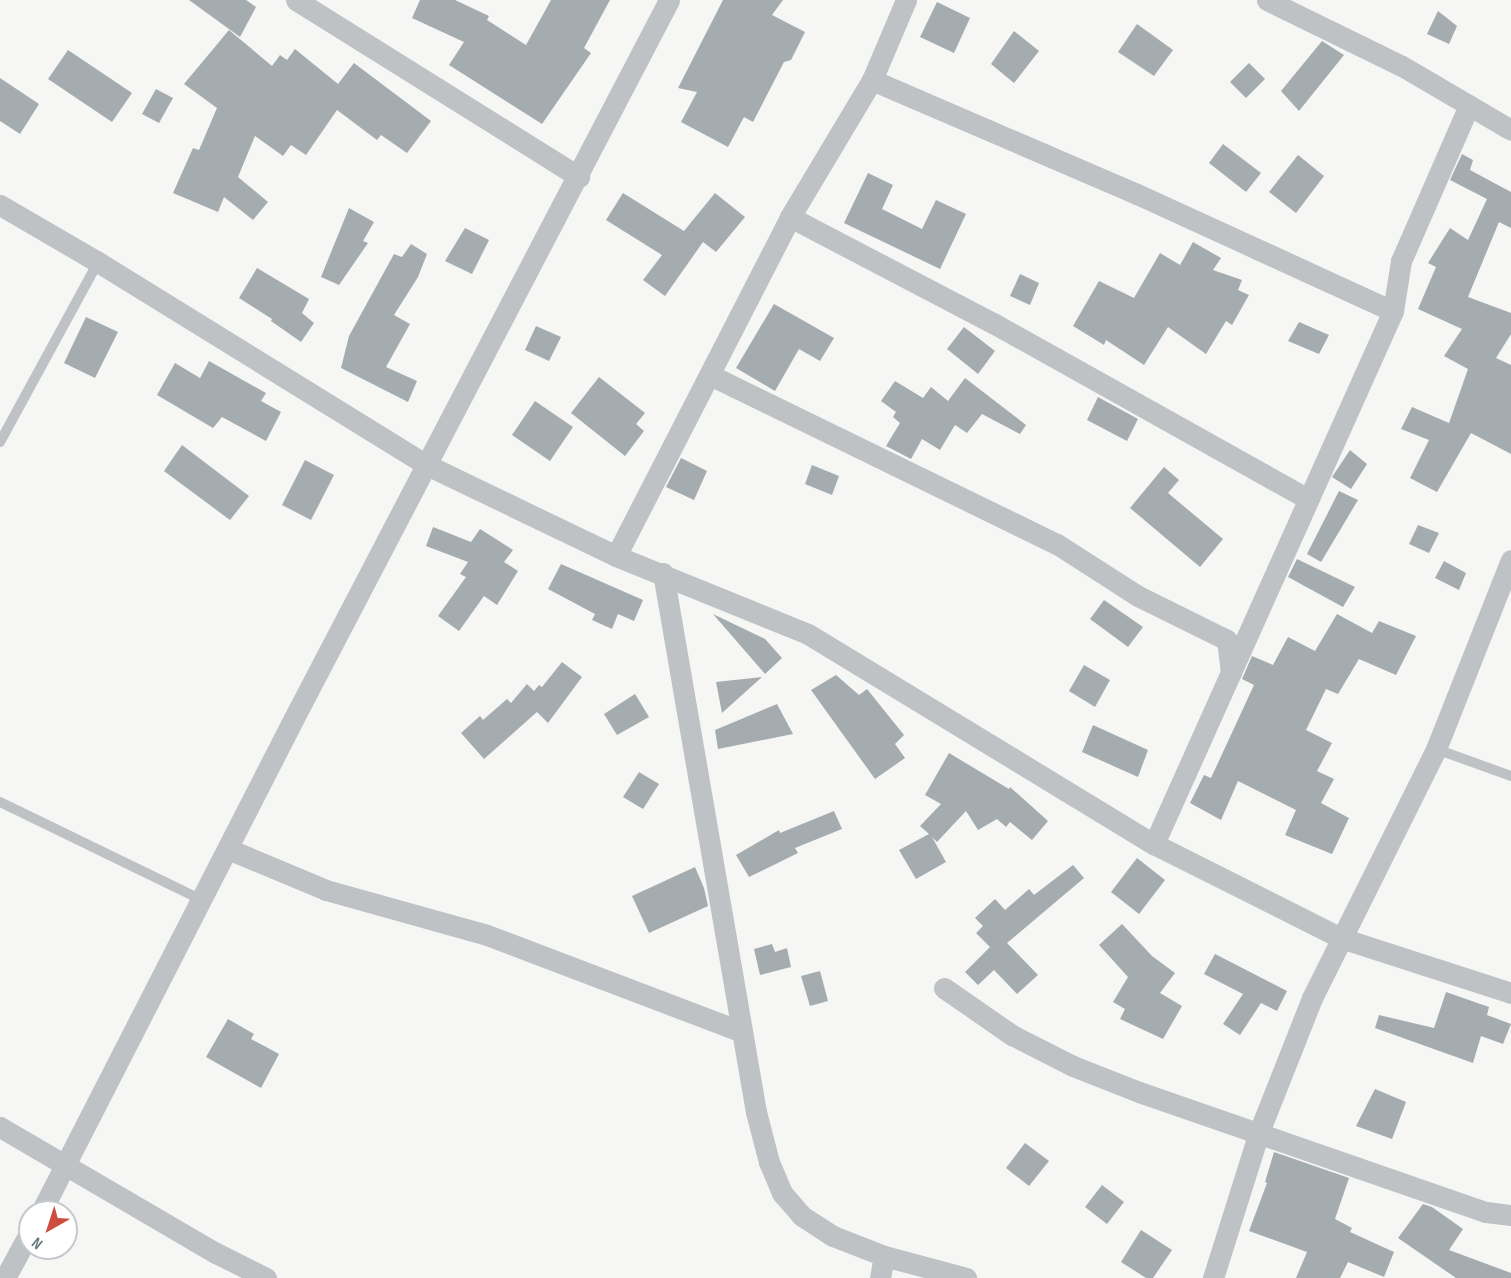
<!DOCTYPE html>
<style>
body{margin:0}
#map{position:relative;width:1511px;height:1278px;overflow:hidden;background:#f6f6f4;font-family:"Sofia Sans Condensed",sans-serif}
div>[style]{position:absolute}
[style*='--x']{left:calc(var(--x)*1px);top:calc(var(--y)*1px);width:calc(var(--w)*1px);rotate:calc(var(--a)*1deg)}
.building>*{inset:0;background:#a4acb0}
.lane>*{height:10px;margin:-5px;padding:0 5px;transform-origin:5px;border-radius:5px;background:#bec2c5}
.street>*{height:21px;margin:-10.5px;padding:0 10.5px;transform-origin:10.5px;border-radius:10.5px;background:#bec2c5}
span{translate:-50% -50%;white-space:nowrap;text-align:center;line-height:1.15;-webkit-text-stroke:6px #fff;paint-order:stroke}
.north{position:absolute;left:18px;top:1200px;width:60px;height:60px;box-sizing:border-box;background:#fff;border:2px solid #c3c9cd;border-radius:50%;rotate:219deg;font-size:16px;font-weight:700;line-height:24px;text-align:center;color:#697981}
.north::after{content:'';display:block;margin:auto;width:21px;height:27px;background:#ce4d3c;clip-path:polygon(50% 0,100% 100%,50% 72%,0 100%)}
</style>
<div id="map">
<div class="building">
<i style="clip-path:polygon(189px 0,246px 0,256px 7px,240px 37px)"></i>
<i style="clip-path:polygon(420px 0,455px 0,489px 16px,487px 20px,526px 45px,551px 0,610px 0,584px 48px,591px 53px,542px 124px,449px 65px,464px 42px,412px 18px)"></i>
<i style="clip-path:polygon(723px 0,783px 0,772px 15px,805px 32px,791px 60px,784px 62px,753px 122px,744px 117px,728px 147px,681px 122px,697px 92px,678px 88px)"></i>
<i style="clip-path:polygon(937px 2px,970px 18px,954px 53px,920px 37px)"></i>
<i style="clip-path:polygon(1438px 11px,1457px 26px,1449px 44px,1427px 34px)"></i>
<i style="clip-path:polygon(1137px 24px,1173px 50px,1154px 76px,1118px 52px)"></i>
<i style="clip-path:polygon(229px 30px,272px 66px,280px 55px,287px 60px,295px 49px,338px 84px,354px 63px,431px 121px,407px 153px,381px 135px,377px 140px,337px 110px,306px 155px,291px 145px,283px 156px,255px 136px,238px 177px,268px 202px,253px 220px,224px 197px,218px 212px,173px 193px,193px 148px,199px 150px,217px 108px,184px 84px)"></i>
<i style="clip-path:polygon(1014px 31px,1039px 51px,1014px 83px,991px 64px)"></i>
<i style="clip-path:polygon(1322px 41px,1344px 55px,1299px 111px,1281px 91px)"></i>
<i style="clip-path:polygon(68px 50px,132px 93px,112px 122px,48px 79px)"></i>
<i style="clip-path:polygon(1249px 63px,1265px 79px,1246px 98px,1230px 82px)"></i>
<i style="clip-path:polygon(0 78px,39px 104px,20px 134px,0 121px)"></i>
<i style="clip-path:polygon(156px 89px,173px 98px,159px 123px,142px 114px)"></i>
<i style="clip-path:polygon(1223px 144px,1261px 173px,1246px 192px,1209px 163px)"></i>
<i style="clip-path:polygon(1462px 154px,1473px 160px,1470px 170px,1511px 192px,1511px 228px,1499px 222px,1468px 297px,1511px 313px,1511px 334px,1496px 358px,1511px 365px,1511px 454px,1471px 433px,1437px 492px,1410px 478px,1429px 440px,1401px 429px,1412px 407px,1449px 423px,1468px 369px,1444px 356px,1462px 329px,1418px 309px,1436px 267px,1428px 263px,1450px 228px,1468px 240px,1487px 199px,1450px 180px)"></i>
<i style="clip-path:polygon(1298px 155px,1324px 176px,1296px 213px,1269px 192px)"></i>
<i style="clip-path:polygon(868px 173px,893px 185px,882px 209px,922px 229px,936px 200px,966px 214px,940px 269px,844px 223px)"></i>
<i style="clip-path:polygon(623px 193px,684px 231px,715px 193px,745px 217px,716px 252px,703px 242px,665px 296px,643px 280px,662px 255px,606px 220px)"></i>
<i style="clip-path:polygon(349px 208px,374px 222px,363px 241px,368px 243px,339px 285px,321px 277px)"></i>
<i style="clip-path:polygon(465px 228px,489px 240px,472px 274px,445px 261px)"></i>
<i style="clip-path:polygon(1193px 242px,1221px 258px,1213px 270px,1242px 280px,1238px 290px,1249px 295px,1232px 325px,1226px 321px,1206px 354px,1168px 327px,1144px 365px,1106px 340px,1104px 345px,1073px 326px,1099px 281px,1134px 298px,1160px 253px,1180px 265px)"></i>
<i style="clip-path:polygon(411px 244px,427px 254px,418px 277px,394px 315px,410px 324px,386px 367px,417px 381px,408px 402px,341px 368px,349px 336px,394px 254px,402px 257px)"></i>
<i style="clip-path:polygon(257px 268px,309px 299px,302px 313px,314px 323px,301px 342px,271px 321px,272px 319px,239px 298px)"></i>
<i style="clip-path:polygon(1020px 274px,1039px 283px,1030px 305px,1010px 296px)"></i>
<i style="clip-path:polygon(774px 304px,834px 338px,820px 361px,799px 349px,775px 391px,736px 368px)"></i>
<i style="clip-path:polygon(86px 317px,118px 332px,95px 378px,64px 363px)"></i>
<i style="clip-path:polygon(1299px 322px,1329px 335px,1319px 354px,1288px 341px)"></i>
<i style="clip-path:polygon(536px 326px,561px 337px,549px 361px,525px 350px)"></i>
<i style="clip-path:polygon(964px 327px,995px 351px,978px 374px,947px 349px)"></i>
<i style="clip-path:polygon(209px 361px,266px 393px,261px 401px,281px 412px,266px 441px,222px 417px,213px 428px,157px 395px,175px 363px,200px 378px)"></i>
<i style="clip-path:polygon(599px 377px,645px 413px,636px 424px,644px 431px,625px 456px,571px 413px)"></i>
<i style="clip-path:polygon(965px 378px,1026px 425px,1020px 434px,982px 414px,967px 433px,955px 425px,940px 450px,922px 439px,911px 459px,886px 446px,900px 423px,893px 417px,896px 412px,881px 401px,895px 381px,923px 398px,931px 387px,948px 401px)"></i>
<i style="clip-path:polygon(1098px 397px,1138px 419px,1127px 441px,1087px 420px)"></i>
<i style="clip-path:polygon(535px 401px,573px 427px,550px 461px,512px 435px)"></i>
<i style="clip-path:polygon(182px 445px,249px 496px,230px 520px,164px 471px)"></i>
<i style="clip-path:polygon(1350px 450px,1367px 464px,1351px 489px,1332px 477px)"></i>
<i style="clip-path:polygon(681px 458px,707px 471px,694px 500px,666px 487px)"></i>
<i style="clip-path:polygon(305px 460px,334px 475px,311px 520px,282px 505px)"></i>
<i style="clip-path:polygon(812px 465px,839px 476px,832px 495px,805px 484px)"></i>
<i style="clip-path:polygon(1164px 467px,1179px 480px,1168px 493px,1223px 539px,1200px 567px,1130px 508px)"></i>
<i style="clip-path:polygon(1339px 491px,1358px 500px,1321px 562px,1307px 554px)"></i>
<i style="clip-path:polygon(1418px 525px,1439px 533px,1429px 553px,1409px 544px)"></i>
<i style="clip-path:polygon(433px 527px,471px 542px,480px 529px,513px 550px,504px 562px,518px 571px,497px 605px,484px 596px,459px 631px,438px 616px,466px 577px,460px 574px,468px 562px,426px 546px)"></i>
<i style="clip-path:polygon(1297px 559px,1355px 587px,1343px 607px,1288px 577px)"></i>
<i style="clip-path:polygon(1444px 561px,1466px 573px,1459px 590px,1435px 578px)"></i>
<i style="clip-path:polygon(561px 564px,643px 600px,634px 621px,618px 614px,612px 629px,592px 620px,595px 614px,548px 589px)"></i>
<i style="clip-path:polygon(1104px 600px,1143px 627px,1128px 647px,1090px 619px)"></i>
<i style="clip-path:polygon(713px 614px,765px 639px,782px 658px,765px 674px)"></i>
<i style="clip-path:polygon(1337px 614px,1372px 633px,1379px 621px,1416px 636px,1396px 675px,1359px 659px,1338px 694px,1326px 689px,1306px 730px,1332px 743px,1317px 771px,1334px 779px,1321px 803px,1349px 818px,1332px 854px,1285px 835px,1296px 810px,1238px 781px,1221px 820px,1190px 803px,1204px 775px,1211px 778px,1254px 685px,1242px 679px,1252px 656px,1273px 665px,1288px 637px,1315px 651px)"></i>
<i style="clip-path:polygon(562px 662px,582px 677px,548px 723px,537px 712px,484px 759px,461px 733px,480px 716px,483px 720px,507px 699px,511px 703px,527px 684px,534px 691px,539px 685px,542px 687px)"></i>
<i style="clip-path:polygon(1084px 665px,1110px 680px,1095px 707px,1069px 691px)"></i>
<i style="clip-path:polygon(836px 675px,859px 695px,867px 689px,904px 735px,895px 744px,905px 758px,875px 779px,811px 690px)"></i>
<i style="clip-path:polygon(762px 677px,722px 713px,716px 682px)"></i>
<i style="clip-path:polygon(635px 694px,649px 717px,617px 735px,604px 714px)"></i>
<i style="clip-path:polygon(777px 704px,793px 734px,718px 749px,715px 730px)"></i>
<i style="clip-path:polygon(1093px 725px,1148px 750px,1138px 777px,1082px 752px)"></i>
<i style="clip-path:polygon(949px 753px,1009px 789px,1010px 787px,1048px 821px,1032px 840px,1010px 822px,1006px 827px,997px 819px,978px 830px,966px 811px,937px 842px,932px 837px,946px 862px,916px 879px,899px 850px,929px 834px,920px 826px,941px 804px,925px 795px)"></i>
<i style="clip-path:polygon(639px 772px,659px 784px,643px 809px,623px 797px)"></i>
<i style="clip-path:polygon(834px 811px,842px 829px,795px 848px,798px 853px,749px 877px,736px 855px,779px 830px,780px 833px)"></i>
<i style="clip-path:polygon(1137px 858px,1165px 880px,1139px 914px,1111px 892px)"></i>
<i style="clip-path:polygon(1073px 865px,1084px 878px,1007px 943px,1038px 975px,1017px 994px,994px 970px,978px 985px,965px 972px,990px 947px,976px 933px,983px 926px,975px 918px,995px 899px,1005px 910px,1029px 889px,1034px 895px)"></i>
<i style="clip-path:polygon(695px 867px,704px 888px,708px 906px,649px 933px,632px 896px)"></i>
<i style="clip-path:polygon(1122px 924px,1152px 956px,1175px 973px,1160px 993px,1182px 1006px,1163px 1039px,1120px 1019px,1125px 1009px,1113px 1002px,1128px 977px,1099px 945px)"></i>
<i style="clip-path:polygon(772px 944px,775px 952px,787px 948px,791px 967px,760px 975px,754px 949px)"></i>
<i style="clip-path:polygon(1215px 954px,1287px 991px,1277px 1011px,1261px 1003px,1240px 1035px,1223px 1024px,1243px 994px,1204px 974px)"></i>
<i style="clip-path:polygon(820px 971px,828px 1001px,810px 1006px,801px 976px)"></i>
<i style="clip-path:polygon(1446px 992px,1489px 1007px,1487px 1015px,1511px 1024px,1503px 1044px,1481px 1036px,1473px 1063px,1375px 1028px,1379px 1015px,1434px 1028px)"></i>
<i style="clip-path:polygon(228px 1019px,254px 1034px,251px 1039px,279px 1054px,261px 1088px,206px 1057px)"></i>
<i style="clip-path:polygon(1375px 1089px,1406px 1102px,1392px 1139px,1356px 1126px)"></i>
<i style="clip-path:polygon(1025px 1143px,1049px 1161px,1029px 1186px,1006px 1168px)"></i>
<i style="clip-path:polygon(1274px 1152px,1349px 1178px,1335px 1219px,1352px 1228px,1350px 1232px,1394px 1252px,1384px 1277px,1348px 1262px,1340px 1278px,1296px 1278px,1307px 1252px,1249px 1231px,1267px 1183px,1265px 1182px)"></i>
<i style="clip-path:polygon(1102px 1185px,1124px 1202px,1107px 1224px,1085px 1207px)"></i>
<i style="clip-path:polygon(1423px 1204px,1432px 1207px,1463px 1229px,1449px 1250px,1511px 1273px,1511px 1278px,1456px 1278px,1398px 1238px)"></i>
<i style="clip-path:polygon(1141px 1230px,1172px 1250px,1153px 1278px,1146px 1278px,1121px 1262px)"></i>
</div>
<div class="lane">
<i style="--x:0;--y:442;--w:205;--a:-61.4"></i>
<i style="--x:1436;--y:749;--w:80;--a:19.8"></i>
<i style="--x:0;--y:802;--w:225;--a:25.9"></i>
</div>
<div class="street">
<i style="--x:296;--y:0;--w:334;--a:32"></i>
<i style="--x:1267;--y:0;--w:150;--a:26.1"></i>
<i style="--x:1402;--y:66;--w:126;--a:30.4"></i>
<i style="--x:872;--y:80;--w:288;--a:23.3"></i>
<i style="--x:1137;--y:194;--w:281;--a:24.6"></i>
<i style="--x:0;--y:205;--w:113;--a:30.2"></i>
<i style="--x:98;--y:262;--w:387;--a:31.7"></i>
<i style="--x:427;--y:465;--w:210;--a:25.7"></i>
<i style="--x:616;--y:556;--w:207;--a:22.1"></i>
<i style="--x:808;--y:634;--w:405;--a:31.3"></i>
<i style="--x:1154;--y:844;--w:209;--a:26.7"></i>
<i style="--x:1341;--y:938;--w:179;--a:17.9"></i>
<i style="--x:790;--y:217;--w:229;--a:27.6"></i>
<i style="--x:993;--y:323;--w:361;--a:29.2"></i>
<i style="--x:710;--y:375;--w:386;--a:26"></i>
<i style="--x:1057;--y:544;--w:96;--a:32.7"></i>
<i style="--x:1138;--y:596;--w:99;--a:26.3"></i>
<i style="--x:1227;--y:640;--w:33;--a:83"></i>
<i style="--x:616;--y:556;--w:381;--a:-62.8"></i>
<i style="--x:790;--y:217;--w:160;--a:-59.1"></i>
<i style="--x:872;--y:80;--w:87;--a:-67"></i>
<i style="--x:663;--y:573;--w:547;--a:80.21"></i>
<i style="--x:756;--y:1112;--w:52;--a:75.4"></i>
<i style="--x:769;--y:1162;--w:34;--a:67"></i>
<i style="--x:782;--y:1193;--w:30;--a:49"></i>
<i style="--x:802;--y:1216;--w:37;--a:33"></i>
<i style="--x:833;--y:1236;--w:55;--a:21.4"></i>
<i style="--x:884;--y:1256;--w:85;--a:15"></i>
<i style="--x:1154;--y:844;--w:584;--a:-65.85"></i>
<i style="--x:1393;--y:311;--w:51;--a:-80.9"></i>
<i style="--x:1401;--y:261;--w:170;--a:-66.4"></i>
<i style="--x:228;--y:849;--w:106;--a:22.7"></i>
<i style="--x:326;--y:890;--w:167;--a:15.6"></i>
<i style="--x:487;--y:935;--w:273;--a:20.8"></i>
<i style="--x:944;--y:988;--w:83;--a:34.7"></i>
<i style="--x:1012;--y:1035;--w:68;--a:26.9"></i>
<i style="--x:1073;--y:1066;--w:71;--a:21.5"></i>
<i style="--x:1139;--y:1092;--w:367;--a:19.1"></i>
<i style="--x:1486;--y:1212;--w:25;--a:7"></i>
<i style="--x:0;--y:1127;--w:250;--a:30.3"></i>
<i style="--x:216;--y:1253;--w:56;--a:26.6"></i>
<i style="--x:41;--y:1212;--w:555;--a:-62.88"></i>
<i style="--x:294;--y:718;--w:810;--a:-62.42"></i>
<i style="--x:5;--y:1278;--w:52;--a:-61.5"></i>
<i style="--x:880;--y:1278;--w:22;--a:-80"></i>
<i style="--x:1213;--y:1278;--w:153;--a:-72.5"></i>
<i style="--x:1259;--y:1132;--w:144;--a:-68.4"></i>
<i style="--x:1312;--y:998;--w:278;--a:-63.5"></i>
<i style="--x:1436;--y:749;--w:203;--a:-68.4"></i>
</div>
<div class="north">N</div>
</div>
